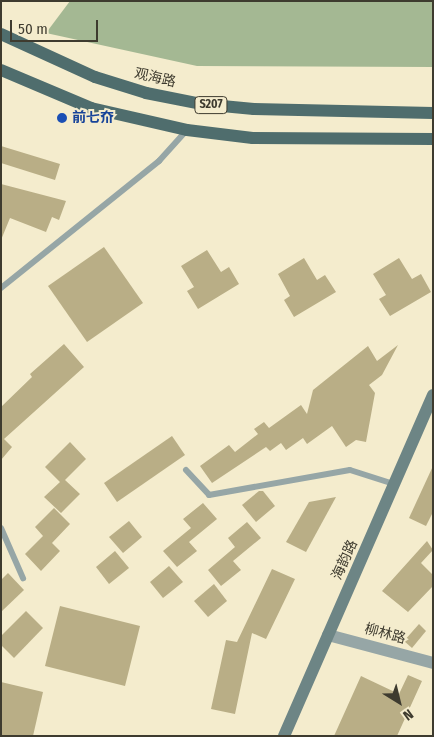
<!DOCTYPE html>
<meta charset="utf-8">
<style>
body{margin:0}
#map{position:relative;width:434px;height:737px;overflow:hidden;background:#f4eccd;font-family:"Fira Sans Condensed","Noto Sans SC",sans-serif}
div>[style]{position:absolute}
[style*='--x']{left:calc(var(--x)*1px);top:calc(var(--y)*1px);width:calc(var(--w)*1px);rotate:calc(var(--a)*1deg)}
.forest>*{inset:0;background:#a4b893}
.building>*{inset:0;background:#b9ae86}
.lane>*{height:6px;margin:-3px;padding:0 3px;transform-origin:3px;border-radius:3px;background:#96a6a6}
.street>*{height:12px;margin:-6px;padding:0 6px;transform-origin:6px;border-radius:6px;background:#96a6a6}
.secondary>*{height:12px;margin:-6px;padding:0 6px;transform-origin:6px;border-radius:6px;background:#6d8585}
.primary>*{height:12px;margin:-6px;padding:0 6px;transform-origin:6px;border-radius:6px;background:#4f6d6d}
.dots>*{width:14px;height:14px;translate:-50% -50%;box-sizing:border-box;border:2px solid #f4eccd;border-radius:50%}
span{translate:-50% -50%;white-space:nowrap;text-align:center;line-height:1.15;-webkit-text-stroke:4px #f4eccd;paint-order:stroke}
.shield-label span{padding:1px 4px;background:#f4eccd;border:1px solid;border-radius:4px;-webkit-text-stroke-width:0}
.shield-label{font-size:12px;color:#3e3b2f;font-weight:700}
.street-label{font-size:14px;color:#3e3b2f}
.transit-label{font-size:14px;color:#164399;font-weight:700}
.left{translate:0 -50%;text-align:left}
.frame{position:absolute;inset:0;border:2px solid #3e3b2f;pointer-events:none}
.north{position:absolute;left:374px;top:677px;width:50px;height:50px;-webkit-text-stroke:4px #f4eccd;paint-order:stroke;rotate:144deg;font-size:14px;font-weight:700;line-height:20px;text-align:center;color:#3e3b2f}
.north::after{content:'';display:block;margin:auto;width:18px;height:22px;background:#3e3b2f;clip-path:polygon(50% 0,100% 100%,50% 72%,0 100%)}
.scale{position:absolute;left:10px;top:20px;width:88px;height:22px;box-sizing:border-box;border:2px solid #3e3b2f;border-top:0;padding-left:6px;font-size:15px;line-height:18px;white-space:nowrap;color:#3e3b2f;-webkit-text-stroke:4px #f4eccd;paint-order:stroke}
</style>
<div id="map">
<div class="forest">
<i style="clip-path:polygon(70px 1px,433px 1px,433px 67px,197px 66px,46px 33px)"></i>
</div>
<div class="building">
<i style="clip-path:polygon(1px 146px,60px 164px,55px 180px,1px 163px)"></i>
<i style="clip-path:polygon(1px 184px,66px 201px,59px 220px,52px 217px,46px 232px,10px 218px,1px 240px)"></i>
<i style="clip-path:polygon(104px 247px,143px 303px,87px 342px,48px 286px)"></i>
<i style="clip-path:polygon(207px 250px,221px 272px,229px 267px,239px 284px,198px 309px,187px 291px,194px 287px,181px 266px)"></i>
<i style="clip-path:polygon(304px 258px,317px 280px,325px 275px,336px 292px,294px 317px,284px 300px,290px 296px,278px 274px)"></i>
<i style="clip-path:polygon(399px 258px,412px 279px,421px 274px,431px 292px,390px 316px,379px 299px,386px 295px,373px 274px)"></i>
<i style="clip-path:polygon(64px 344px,84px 367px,4px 439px,12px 447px,1px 460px,1px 407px,32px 377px,30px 374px)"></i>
<i style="clip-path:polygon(398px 345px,382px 375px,369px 385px,375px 393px,366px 442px,356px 440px,346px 447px,332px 426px,307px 444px,303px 438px,286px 450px,281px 443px,270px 451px,266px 447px,212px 483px,200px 466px,229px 445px,235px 452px,258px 434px,254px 429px,264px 422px,269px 428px,301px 405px,307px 414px,313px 390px,368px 346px,377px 361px)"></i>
<i style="clip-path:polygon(172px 436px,185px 455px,117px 502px,104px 483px)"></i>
<i style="clip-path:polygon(70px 442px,86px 459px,65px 480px,80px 494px,61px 513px,44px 497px,60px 482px,45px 467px)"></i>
<i style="clip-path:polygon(433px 466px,433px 512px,426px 526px,409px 518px)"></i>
<i style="clip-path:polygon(259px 491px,263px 491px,275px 506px,256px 522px,242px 505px)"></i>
<i style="clip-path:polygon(336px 497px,306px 552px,286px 542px,309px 502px)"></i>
<i style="clip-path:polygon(203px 503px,217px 519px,189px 542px,197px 551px,177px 567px,163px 551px,191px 528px,183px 519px)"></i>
<i style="clip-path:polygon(54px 508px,70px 524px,52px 543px,60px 551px,41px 571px,25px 554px,43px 536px,35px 527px)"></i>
<i style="clip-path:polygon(129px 521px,142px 537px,123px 553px,109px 537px)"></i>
<i style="clip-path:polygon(247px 522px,261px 538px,233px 561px,241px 570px,221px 586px,208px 570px,235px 547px,228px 538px)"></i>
<i style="clip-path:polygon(427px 541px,433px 550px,421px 563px,433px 575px,433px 586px,408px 612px,382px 591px)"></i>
<i style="clip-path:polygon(115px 551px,129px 568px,109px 584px,96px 567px)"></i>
<i style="clip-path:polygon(169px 566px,183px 582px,163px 598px,150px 582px)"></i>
<i style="clip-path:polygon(272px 569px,295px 579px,266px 639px,252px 633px,235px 714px,211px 709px,226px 640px,237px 642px)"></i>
<i style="clip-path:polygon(8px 573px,24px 590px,1px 612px,1px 580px)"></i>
<i style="clip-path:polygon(214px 584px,227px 601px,208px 617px,194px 601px)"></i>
<i style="clip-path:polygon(60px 606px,140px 626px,125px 686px,45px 666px)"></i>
<i style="clip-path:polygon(26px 611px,43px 628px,14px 658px,1px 645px,1px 636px)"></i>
<i style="clip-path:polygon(419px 624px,426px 631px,412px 648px,404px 641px)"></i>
<i style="clip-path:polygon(408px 675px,422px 681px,397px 736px,334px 736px,361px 676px,399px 694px)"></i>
<i style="clip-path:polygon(1px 682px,43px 692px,33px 736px,1px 736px)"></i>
</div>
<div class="lane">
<i style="--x:1;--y:288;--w:203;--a:-38.8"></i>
<i style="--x:159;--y:161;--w:42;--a:-47.9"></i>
<i style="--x:186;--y:470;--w:34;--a:47"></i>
<i style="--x:209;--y:495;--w:143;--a:-10.1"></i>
<i style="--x:350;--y:470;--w:46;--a:17.7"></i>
<i style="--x:1;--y:528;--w:55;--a:66.3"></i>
</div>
<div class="street">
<i style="--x:328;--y:635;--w:109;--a:14.9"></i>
</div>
<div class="secondary">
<i style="--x:284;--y:736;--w:372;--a:-66.4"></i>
</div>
<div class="primary">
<i style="--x:1;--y:34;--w:103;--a:24.6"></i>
<i style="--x:95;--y:77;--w:53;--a:17.4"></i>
<i style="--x:146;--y:93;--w:56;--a:11.3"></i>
<i style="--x:201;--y:104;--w:53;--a:5.4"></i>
<i style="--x:254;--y:109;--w:179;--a:1.3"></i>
<i style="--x:1;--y:70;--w:98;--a:22.9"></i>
<i style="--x:91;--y:108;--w:98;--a:12.9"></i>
<i style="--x:187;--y:130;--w:66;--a:6.9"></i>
<i style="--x:253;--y:138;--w:180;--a:0.3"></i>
</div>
<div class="dots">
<i style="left:62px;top:118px;background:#1a4fb4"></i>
</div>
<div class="shield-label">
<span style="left:211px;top:105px">S207</span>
</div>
<div class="street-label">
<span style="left:155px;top:78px;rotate:13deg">观海路</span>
<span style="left:345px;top:560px;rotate:-66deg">海韵路</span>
<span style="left:385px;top:634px;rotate:15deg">柳林路</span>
</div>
<div class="transit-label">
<span class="left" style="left:72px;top:118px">前七夼</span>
</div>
<div class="frame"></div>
<div class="north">N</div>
<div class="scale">50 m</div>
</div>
